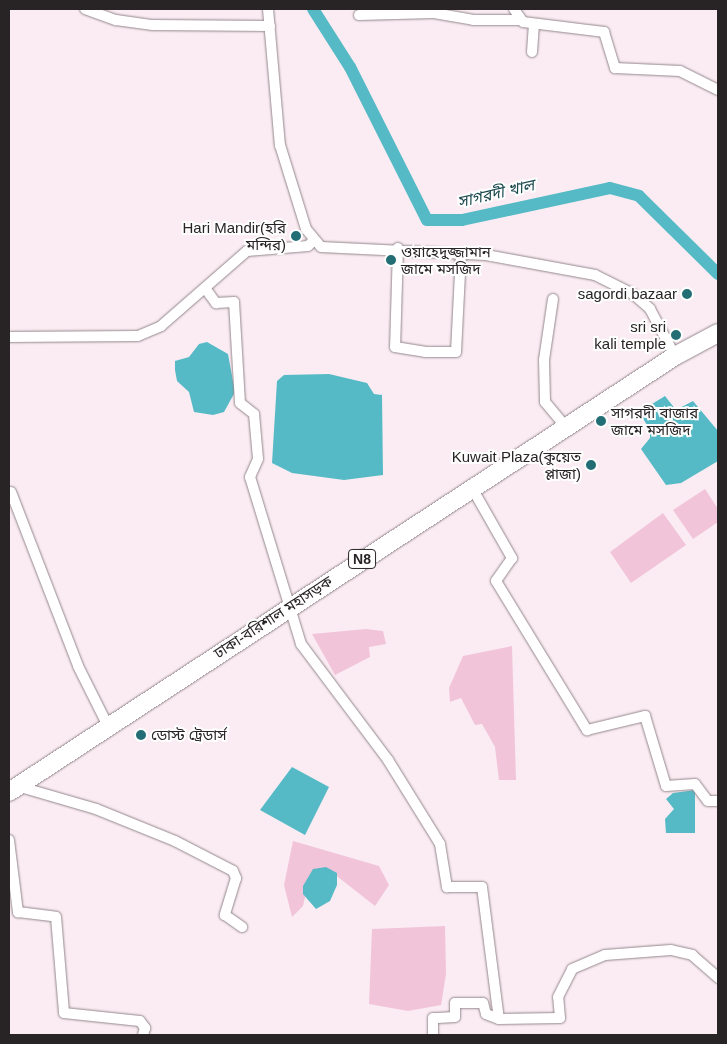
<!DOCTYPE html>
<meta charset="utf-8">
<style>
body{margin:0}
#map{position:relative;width:727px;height:1044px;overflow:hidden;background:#faecf2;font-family:Arial,"Noto Sans Bengali",sans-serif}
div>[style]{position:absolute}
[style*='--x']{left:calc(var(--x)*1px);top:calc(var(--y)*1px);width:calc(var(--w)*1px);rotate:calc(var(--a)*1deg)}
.green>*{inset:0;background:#f2c4da}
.water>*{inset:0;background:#55bac6}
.canal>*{height:12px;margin:-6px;padding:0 6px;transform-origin:6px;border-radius:6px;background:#55bac6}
.roads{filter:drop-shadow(0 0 1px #94878d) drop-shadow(0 0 1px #94878d)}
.minor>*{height:10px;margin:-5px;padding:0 5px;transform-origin:5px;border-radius:5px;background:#fff}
.trunk>*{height:18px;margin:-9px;padding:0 9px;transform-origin:9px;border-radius:9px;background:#fff}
.dots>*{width:14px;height:14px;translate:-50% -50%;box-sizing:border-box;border:2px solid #fdfefd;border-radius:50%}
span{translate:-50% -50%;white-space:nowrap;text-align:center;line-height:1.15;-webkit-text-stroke:4px #fdfefd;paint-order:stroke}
.shield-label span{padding:1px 4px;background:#fdfefd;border:1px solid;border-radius:4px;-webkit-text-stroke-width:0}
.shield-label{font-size:14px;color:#282325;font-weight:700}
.poi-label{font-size:15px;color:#282325}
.right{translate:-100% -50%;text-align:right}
.left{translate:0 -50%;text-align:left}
.street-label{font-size:15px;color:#282325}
.water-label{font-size:16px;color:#1b484e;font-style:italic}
.frame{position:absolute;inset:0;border:10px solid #282325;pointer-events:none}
</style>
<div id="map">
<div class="green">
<i style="clip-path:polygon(705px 489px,718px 509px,718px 522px,693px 539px,673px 510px)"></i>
<i style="clip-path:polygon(663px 513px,686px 545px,631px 583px,610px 552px)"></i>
<i style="clip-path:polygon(366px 629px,383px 631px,386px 644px,369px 647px,370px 657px,335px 675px,312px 634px)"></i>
<i style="clip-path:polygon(512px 646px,516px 780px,499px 780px,495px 747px,482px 724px,475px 725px,461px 698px,450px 702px,449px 688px,463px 656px)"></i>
<i style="clip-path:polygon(293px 841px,379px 866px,389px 885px,375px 906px,329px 870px,309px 880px,303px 906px,292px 917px,284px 885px)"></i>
<i style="clip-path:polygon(445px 926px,446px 974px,441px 1005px,408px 1011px,369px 1004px,372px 929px)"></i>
</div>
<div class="water">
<i style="clip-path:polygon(207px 342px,228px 354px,235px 392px,224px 412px,213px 415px,194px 412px,189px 392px,177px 381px,175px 370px,175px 361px,189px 357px,199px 344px)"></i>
<i style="clip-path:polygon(329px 374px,367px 383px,374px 394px,382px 395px,383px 475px,344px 480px,292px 473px,272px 463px,277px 381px,284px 375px)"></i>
<i style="clip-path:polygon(665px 396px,676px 410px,693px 401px,718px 431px,718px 461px,681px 483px,666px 485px,641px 449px,650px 438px,650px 430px,639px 412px)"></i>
<i style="clip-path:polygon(292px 767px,329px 787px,305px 835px,260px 810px)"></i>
<i style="clip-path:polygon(695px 790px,695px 833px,666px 833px,665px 819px,674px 809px,666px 799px,673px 793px)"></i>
<i style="clip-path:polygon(326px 867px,337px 873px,337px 885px,330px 901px,316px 909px,303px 894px,303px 886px,313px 869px)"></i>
</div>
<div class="canal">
<i style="--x:313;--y:9;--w:69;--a:57.5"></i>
<i style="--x:350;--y:67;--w:171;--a:63.3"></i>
<i style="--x:427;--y:220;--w:35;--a:0"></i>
<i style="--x:462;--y:220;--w:151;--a:-12.2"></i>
<i style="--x:610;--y:188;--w:30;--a:15"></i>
<i style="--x:639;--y:196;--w:111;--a:44.6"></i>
</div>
<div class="roads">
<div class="minor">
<i style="--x:85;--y:9;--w:33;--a:20"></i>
<i style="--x:116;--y:20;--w:37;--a:8"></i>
<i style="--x:153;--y:25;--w:117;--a:0.5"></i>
<i style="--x:268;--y:9;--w:137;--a:85"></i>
<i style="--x:280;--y:145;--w:88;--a:72.8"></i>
<i style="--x:306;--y:229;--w:23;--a:50"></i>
<i style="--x:321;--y:247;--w:165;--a:2.8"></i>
<i style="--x:486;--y:255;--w:111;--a:10.4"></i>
<i style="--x:595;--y:275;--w:42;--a:26.6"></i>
<i style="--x:633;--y:294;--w:23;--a:41"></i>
<i style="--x:650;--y:309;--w:53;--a:62"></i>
<i style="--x:514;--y:9;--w:16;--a:55"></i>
<i style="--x:523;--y:22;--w:82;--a:7"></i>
<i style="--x:604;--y:32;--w:38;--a:73"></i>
<i style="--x:615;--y:68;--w:65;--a:2.6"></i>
<i style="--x:680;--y:71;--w:42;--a:26.6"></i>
<i style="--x:359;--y:15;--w:75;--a:-1.5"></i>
<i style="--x:434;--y:13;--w:40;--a:10"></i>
<i style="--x:473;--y:20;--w:48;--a:0"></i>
<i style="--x:532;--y:52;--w:28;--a:-86"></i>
<i style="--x:398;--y:248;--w:99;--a:91.7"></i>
<i style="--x:395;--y:347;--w:30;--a:9"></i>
<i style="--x:425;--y:352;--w:31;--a:0"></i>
<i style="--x:456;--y:352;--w:99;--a:-87.1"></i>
<i style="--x:205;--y:288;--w:19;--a:54"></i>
<i style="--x:216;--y:303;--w:18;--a:-3"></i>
<i style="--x:234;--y:302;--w:101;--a:86.6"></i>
<i style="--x:240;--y:403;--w:18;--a:38"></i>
<i style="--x:254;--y:414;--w:45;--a:84.9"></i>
<i style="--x:258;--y:459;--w:20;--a:114"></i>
<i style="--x:250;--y:477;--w:175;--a:73"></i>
<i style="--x:301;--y:644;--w:145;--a:53.1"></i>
<i style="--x:388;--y:760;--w:99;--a:58.2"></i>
<i style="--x:440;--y:844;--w:44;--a:80.8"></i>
<i style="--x:447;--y:887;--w:35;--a:0"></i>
<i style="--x:482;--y:887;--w:133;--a:82.7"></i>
<i style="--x:499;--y:1019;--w:14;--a:-159"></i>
<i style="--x:486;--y:1014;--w:11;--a:-105"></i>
<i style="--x:483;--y:1003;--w:28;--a:180"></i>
<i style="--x:455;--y:1003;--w:14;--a:90"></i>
<i style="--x:455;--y:1017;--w:22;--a:177"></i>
<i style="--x:433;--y:1018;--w:17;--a:90"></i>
<i style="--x:553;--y:299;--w:62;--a:98.4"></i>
<i style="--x:544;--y:360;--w:42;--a:88.6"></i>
<i style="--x:545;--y:402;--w:33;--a:50"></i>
<i style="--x:9;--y:337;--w:129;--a:-0.4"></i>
<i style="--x:138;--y:336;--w:25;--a:-23"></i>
<i style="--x:161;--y:326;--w:114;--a:-41.1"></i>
<i style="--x:247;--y:251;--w:61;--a:-4.7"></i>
<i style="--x:308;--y:246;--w:8;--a:-45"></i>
<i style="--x:472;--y:488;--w:81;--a:60.3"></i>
<i style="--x:512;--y:558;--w:28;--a:125"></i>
<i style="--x:496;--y:581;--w:175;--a:58.6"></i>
<i style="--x:587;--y:730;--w:60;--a:-13.6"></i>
<i style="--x:645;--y:716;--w:73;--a:73.3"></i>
<i style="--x:666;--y:786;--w:29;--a:-4"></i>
<i style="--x:695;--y:784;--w:21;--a:53"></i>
<i style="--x:708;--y:801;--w:10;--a:0"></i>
<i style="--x:11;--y:492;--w:186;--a:68.9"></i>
<i style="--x:78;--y:666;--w:67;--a:63.4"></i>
<i style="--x:17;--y:786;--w:82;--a:16.2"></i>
<i style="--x:96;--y:809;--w:85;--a:22.1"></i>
<i style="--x:175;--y:841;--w:65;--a:27.3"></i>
<i style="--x:233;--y:871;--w:8;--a:67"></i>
<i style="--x:236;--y:878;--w:39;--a:107"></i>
<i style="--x:225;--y:915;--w:21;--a:35"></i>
<i style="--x:9;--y:840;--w:73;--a:82.9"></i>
<i style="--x:18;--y:912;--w:38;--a:7"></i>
<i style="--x:56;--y:917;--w:96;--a:85.2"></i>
<i style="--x:64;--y:1013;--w:76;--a:6"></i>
<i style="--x:140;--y:1021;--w:9;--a:54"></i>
<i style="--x:145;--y:1028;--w:7;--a:106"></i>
<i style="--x:499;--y:1019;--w:61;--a:-0.9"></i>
<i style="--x:560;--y:1018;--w:21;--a:-95"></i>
<i style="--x:558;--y:997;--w:31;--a:-63"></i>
<i style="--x:572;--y:969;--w:36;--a:-23"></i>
<i style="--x:605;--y:955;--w:66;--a:-4.3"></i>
<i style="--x:671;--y:950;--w:22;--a:13"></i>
<i style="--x:692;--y:955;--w:35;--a:41"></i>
</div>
<div class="trunk">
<i style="--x:9;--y:792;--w:796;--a:-33.21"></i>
<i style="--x:675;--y:356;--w:49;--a:-28.1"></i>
</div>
</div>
<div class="dots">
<i style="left:296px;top:236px;background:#236d75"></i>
<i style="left:391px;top:260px;background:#236d75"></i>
<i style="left:687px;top:294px;background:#236d75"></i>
<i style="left:676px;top:335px;background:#236d75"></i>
<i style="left:601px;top:421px;background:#236d75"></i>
<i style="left:591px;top:465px;background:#236d75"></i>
<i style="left:141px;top:735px;background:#236d75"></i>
</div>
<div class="shield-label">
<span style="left:362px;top:559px">N8</span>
</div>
<div class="poi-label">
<span class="right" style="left:286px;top:236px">Hari Mandir(হরি<br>মন্দির)</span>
<span class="left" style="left:401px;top:260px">ওয়াহেদুজ্জামান<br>জামে মসজিদ</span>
<span class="right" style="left:677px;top:294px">sagordi bazaar</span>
<span class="right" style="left:666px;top:335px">sri sri<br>kali temple</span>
<span class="left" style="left:611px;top:421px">সাগরদী বাজার<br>জামে মসজিদ</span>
<span class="right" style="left:581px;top:465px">Kuwait Plaza(কুয়েত<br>প্লাজা)</span>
<span class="left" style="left:151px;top:735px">ডোস্ট ট্রেডার্স</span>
</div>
<div class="street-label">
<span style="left:273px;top:617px;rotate:-33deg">ঢাকা-বরিশাল মহাসড়ক</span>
</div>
<div class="water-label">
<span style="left:496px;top:194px;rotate:-13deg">সাগরদী খাল</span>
</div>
<div class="frame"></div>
</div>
